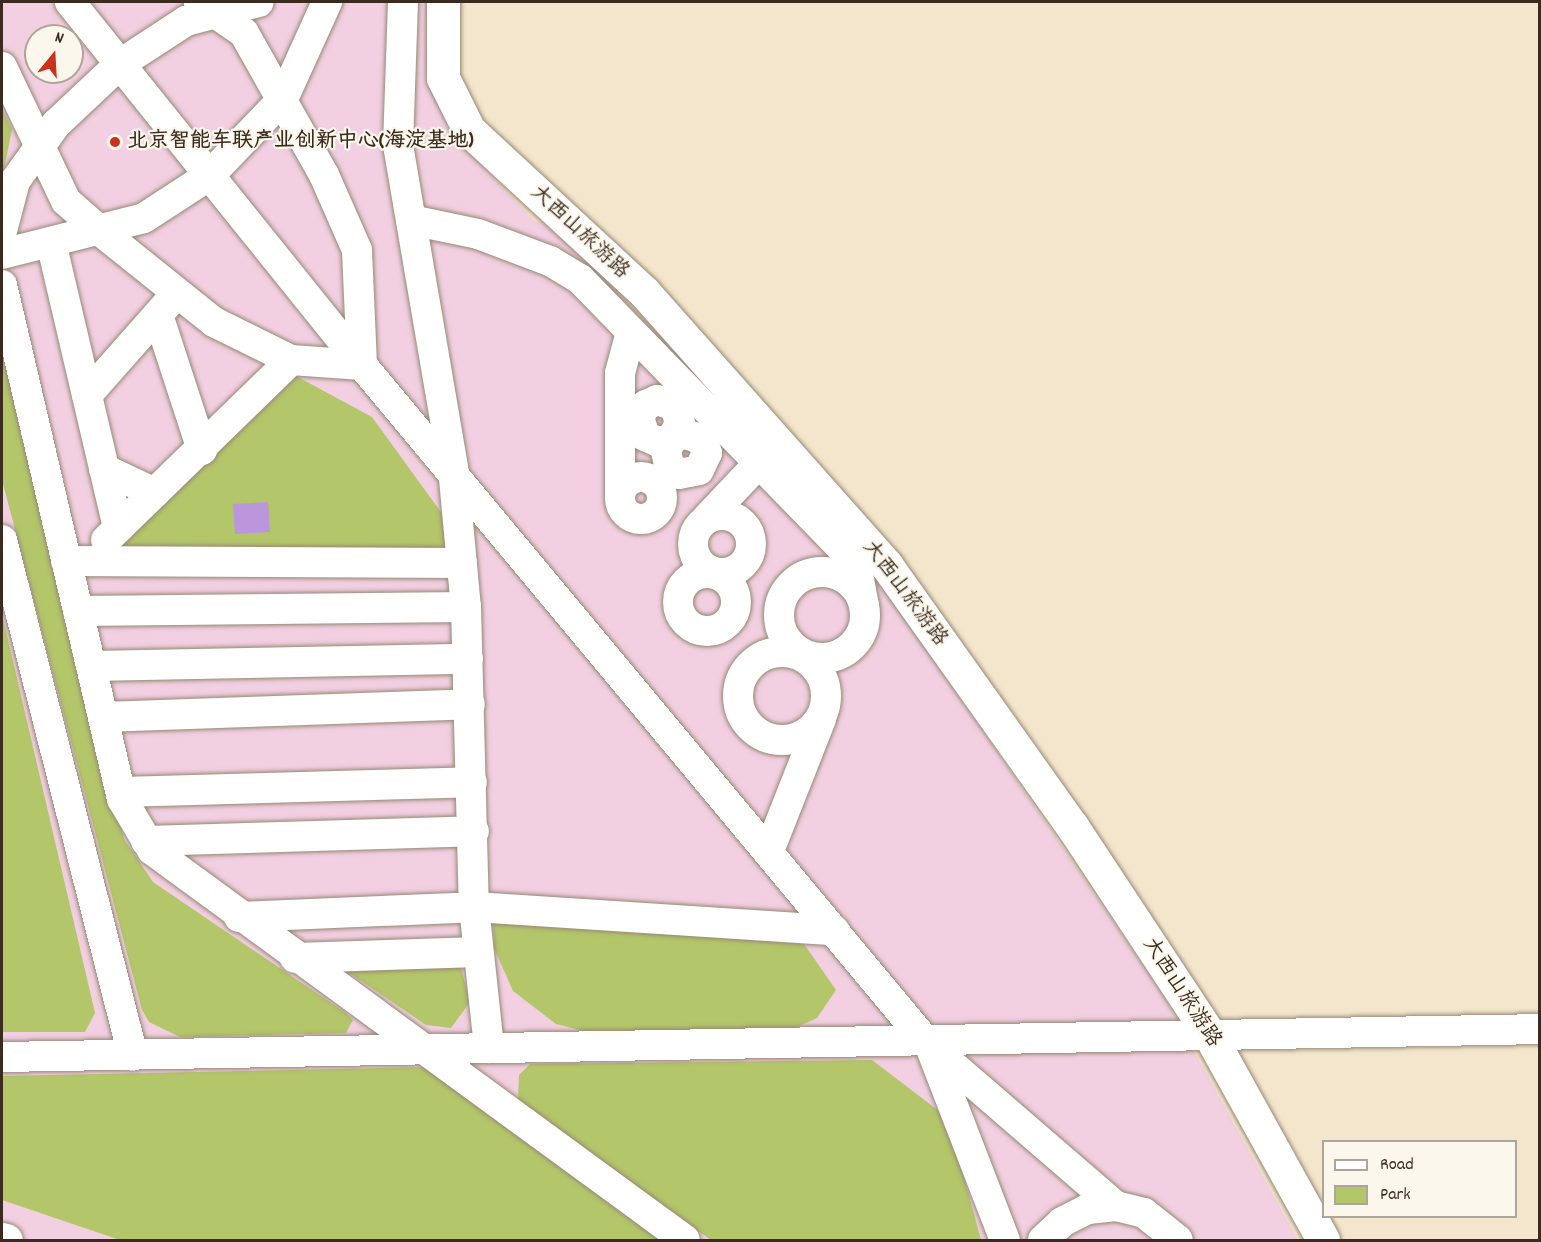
<!DOCTYPE html>
<meta charset="utf-8">
<style>
body{margin:0}
#map{position:relative;width:1541px;height:1242px;overflow:hidden;background:#f3e6cc;font-family:Dekko,"LXGW WenKai TC",sans-serif}
div>[style]{position:absolute}
[style*='--x']{left:calc(var(--x)*1px);top:calc(var(--y)*1px);width:calc(var(--w)*1px);rotate:calc(var(--a)*1deg)}
.built>*{inset:0;background:#f2cfe1}
.green>*{inset:0;background:#b3c66a}
.building>*{inset:0;background:#bc96dc}
.roads{filter:drop-shadow(0 0 2px #978875) drop-shadow(0 0 2px #978875)}
.minor>*{height:30px;margin:-15px;padding:0 15px;transform-origin:15px;border-radius:15px;background:#fff}
.minor>.ring{margin:-15px;padding:0;box-sizing:content-box;background:none;border:30px solid #fff;border-radius:50%}
.tertiary>*{height:33px;margin:-16.5px;padding:0 16.5px;transform-origin:16.5px;border-radius:16.5px;background:#fff}
.dots>*{width:16px;height:16px;translate:-50% -50%;box-sizing:border-box;border:3px solid #fbf7ec;border-radius:50%}
span{translate:-50% -50%;white-space:nowrap;text-align:center;line-height:1.15;-webkit-text-stroke:4.5px #fbf7ec;paint-order:stroke}
.poi-label{font-size:21px;color:#3b2a1e;font-weight:700}
.left{translate:0 -50%;text-align:left}
.street-label{font-size:21px;color:#3b2a1e}
.frame{position:absolute;inset:0;border:3px solid #3b2a1e;pointer-events:none}
.legend{position:absolute;left:1322px;top:1140px;width:195px;height:78px;box-sizing:border-box;background:#fbf7ec;border:2px solid #aea59a;margin:0;padding:8px 10px;list-style:none;font-size:18px;color:#3b2a1e}
.legend li{display:flex;align-items:center;gap:12px;height:30px}
.legend b{width:30px;border:2px solid #aea59a}
.north{position:absolute;left:24px;top:24px;width:60px;height:60px;box-sizing:border-box;background:#fbf7ec;border:2px solid #aea59a;border-radius:50%;rotate:18deg;font-size:16px;font-weight:700;line-height:24px;text-align:center;color:#3b2a1e}
.north::after{content:'';display:block;margin:auto;width:21px;height:27px;background:#c8321e;clip-path:polygon(50% 0,100% 100%,50% 72%,0 100%)}
</style>
<div id="map">
<div class="built">
<i style="clip-path:polygon(evenodd,2px 2px,429px 2px,431px 88px,449px 130px,535px 222px,551px 221px,866px 559px,1162px 993px,1298px 1240px,2px 1240px,2px 2px,36px 36px,72px 36px,72px 72px,36px 72px,36px 36px)"></i>
</div>
<div class="green">
<i style="clip-path:polygon(2px 109px,12px 129px,2px 180px)"></i>
<i style="clip-path:polygon(2px 327px,124px 839px,153px 882px,346px 1013px,353px 1020px,346px 1033px,180px 1037px,149px 1022px,142px 1010px,2px 480px)"></i>
<i style="clip-path:polygon(296px 376px,372px 417px,443px 515px,445px 550px,113px 550px)"></i>
<i style="clip-path:polygon(2px 614px,95px 1013px,85px 1032px,2px 1032px)"></i>
<i style="clip-path:polygon(493px 919px,804px 944px,836px 990px,817px 1018px,795px 1028px,591px 1033px,556px 1024px,513px 991px,494px 948px)"></i>
<i style="clip-path:polygon(460px 964px,470px 1002px,451px 1028px,426px 1025px,341px 967px)"></i>
<i style="clip-path:polygon(872px 1060px,948px 1118px,981px 1240px,711px 1240px,532px 1115px,518px 1099px,519px 1075px,530px 1064px)"></i>
<i style="clip-path:polygon(428px 1067px,665px 1240px,120px 1240px,2px 1200px,2px 1076px)"></i>
</div>
<div class="building">
<i style="clip-path:polygon(268px 502px,270px 532px,235px 534px,233px 504px)"></i>
</div>
<div class="roads">
<div class="minor">
<i style="--x:70;--y:2;--w:466;--a:51.2"></i>
<i style="--x:362;--y:365;--w:884;--a:50.19"></i>
<i style="--x:928;--y:1044;--w:248;--a:40.8"></i>
<i style="--x:403;--y:2;--w:143;--a:92"></i>
<i style="--x:398;--y:145;--w:328;--a:80.3"></i>
<i style="--x:453;--y:468;--w:140;--a:84.7"></i>
<i style="--x:466;--y:607;--w:300;--a:88.5"></i>
<i style="--x:474;--y:907;--w:142;--a:83.9"></i>
<i style="--x:2;--y:67;--w:148;--a:64.5"></i>
<i style="--x:66;--y:201;--w:44;--a:41.3"></i>
<i style="--x:99;--y:230;--w:147;--a:38.7"></i>
<i style="--x:214;--y:322;--w:86;--a:26.3"></i>
<i style="--x:291;--y:360;--w:71;--a:4"></i>
<i style="--x:362;--y:365;--w:115;--a:-92.5"></i>
<i style="--x:357;--y:250;--w:82;--a:-113.7"></i>
<i style="--x:324;--y:175;--w:163;--a:-119.4"></i>
<i style="--x:244;--y:33;--w:55;--a:-145.4"></i>
<i style="--x:411;--y:220;--w:68;--a:11.8"></i>
<i style="--x:478;--y:234;--w:77;--a:20.6"></i>
<i style="--x:550;--y:261;--w:35;--a:31"></i>
<i style="--x:580;--y:279;--w:396;--a:45.8"></i>
<i style="--x:856;--y:563;--w:44;--a:79.5"></i>
<i style="--x:2;--y:231;--w:52;--a:-75.4"></i>
<i style="--x:15;--y:181;--w:70;--a:-54.3"></i>
<i style="--x:56;--y:124;--w:88;--a:-43.2"></i>
<i style="--x:120;--y:64;--w:79;--a:-33.1"></i>
<i style="--x:186;--y:21;--w:75;--a:-14.6"></i>
<i style="--x:51;--y:242;--w:294;--a:76.8"></i>
<i style="--x:2;--y:254;--w:146;--a:-14.2"></i>
<i style="--x:144;--y:218;--w:79;--a:-33.1"></i>
<i style="--x:210;--y:175;--w:105;--a:-46.2"></i>
<i style="--x:283;--y:99;--w:107;--a:-65.6"></i>
<i style="--x:2;--y:285;--w:528;--a:76.86"></i>
<i style="--x:122;--y:799;--w:59;--a:59.5"></i>
<i style="--x:152;--y:850;--w:660;--a:36.19"></i>
<i style="--x:158;--y:315;--w:142;--a:71.9"></i>
<i style="--x:87;--y:395;--w:124;--a:-48.6"></i>
<i style="--x:672;--y:439;--w:13;--a:117"></i>
<i style="--x:666;--y:451;--w:14;--a:78"></i>
<i style="--x:669;--y:465;--w:13;--a:42"></i>
<i style="--x:679;--y:474;--w:20;--a:-11"></i>
<i style="--x:699;--y:470;--w:19;--a:-65"></i>
<i style="--x:707;--y:453;--w:14;--a:-111"></i>
<i style="--x:702;--y:440;--w:19;--a:-159"></i>
<i style="--x:684;--y:433;--w:13;--a:153"></i>
<i style="--x:672;--y:439;--w:14;--a:168"></i>
<i style="--x:658;--y:442;--w:14;--a:-155"></i>
<i style="--x:645;--y:436;--w:20;--a:-108"></i>
<i style="--x:639;--y:417;--w:14;--a:-60"></i>
<i style="--x:646;--y:405;--w:12;--a:-24"></i>
<i style="--x:657;--y:400;--w:19;--a:18"></i>
<i style="--x:675;--y:406;--w:18;--a:74"></i>
<i style="--x:680;--y:423;--w:18;--a:117"></i>
<i style="--x:104;--y:469;--w:56;--a:25.2"></i>
<i class="ring" style="left:620px;top:477px;width:12px;height:12px"></i>
<i style="--x:620;--y:497;--w:124;--a:-90"></i>
<i style="--x:620;--y:373;--w:42;--a:-75"></i>
<i class="ring" style="left:693px;top:515px;width:28px;height:28px"></i>
<i style="--x:707;--y:518;--w:74;--a:-46.6"></i>
<i style="--x:2;--y:540;--w:532;--a:75.75"></i>
<i style="--x:106;--y:540;--w:258;--a:-44.2"></i>
<i style="--x:66;--y:561;--w:396;--a:0.3"></i>
<i class="ring" style="left:779px;top:572px;width:56px;height:56px"></i>
<i class="ring" style="left:678px;top:573px;width:28px;height:28px"></i>
<i style="--x:78;--y:611;--w:388;--a:-0.6"></i>
<i class="ring" style="left:738px;top:652px;width:58px;height:58px"></i>
<i style="--x:91;--y:666;--w:377;--a:-1.1"></i>
<i style="--x:103;--y:717;--w:367;--a:-2"></i>
<i style="--x:121;--y:792;--w:351;--a:-1.6"></i>
<i style="--x:146;--y:841;--w:328;--a:-1.7"></i>
<i style="--x:769;--y:851;--w:142;--a:-68.5"></i>
<i style="--x:239;--y:917;--w:235;--a:-2.4"></i>
<i style="--x:474;--y:907;--w:361;--a:3.7"></i>
<i style="--x:295;--y:958;--w:183;--a:-1.9"></i>
<i style="--x:930;--y:1046;--w:208;--a:68.9"></i>
<i style="--x:2;--y:1057;--w:1538;--a:-1.04"></i>
<i style="--x:1043;--y:1240;--w:26;--a:-43"></i>
<i style="--x:1062;--y:1222;--w:29;--a:-27"></i>
<i style="--x:1088;--y:1209;--w:28;--a:-6"></i>
<i style="--x:1116;--y:1206;--w:29;--a:14"></i>
<i style="--x:1144;--y:1213;--w:43;--a:38.5"></i>
</div>
<div class="tertiary">
<i style="--x:443;--y:2;--w:76;--a:90"></i>
<i style="--x:443;--y:78;--w:58;--a:63.4"></i>
<i style="--x:469;--y:130;--w:238;--a:42.8"></i>
<i style="--x:644;--y:292;--w:366;--a:48.4"></i>
<i style="--x:887;--y:566;--w:319;--a:54.6"></i>
<i style="--x:1072;--y:826;--w:249;--a:56.6"></i>
<i style="--x:1209;--y:1034;--w:235;--a:61"></i>
<i style="--x:2;--y:1239;--w:4;--a:14"></i>
</div>
</div>
<div class="dots">
<i style="left:115px;top:142px;background:#c8321e"></i>
</div>
<div class="poi-label">
<span class="left" style="left:127px;top:142px">北京智能车联产业创新中心(海淀基地)</span>
</div>
<div class="street-label">
<span style="left:579px;top:233px;rotate:43deg">大西山旅游路</span>
<span style="left:904px;top:594px;rotate:53deg">大西山旅游路</span>
<span style="left:1181px;top:993px;rotate:57deg">大西山旅游路</span>
</div>
<div class="frame"></div>
<ul class="legend">
<li><b style="height:8px;background:#fff"></b>Road</li>
<li><b style="height:16px;background:#b3c66a"></b>Park</li>
</ul>
<div class="north">N</div>
</div>
